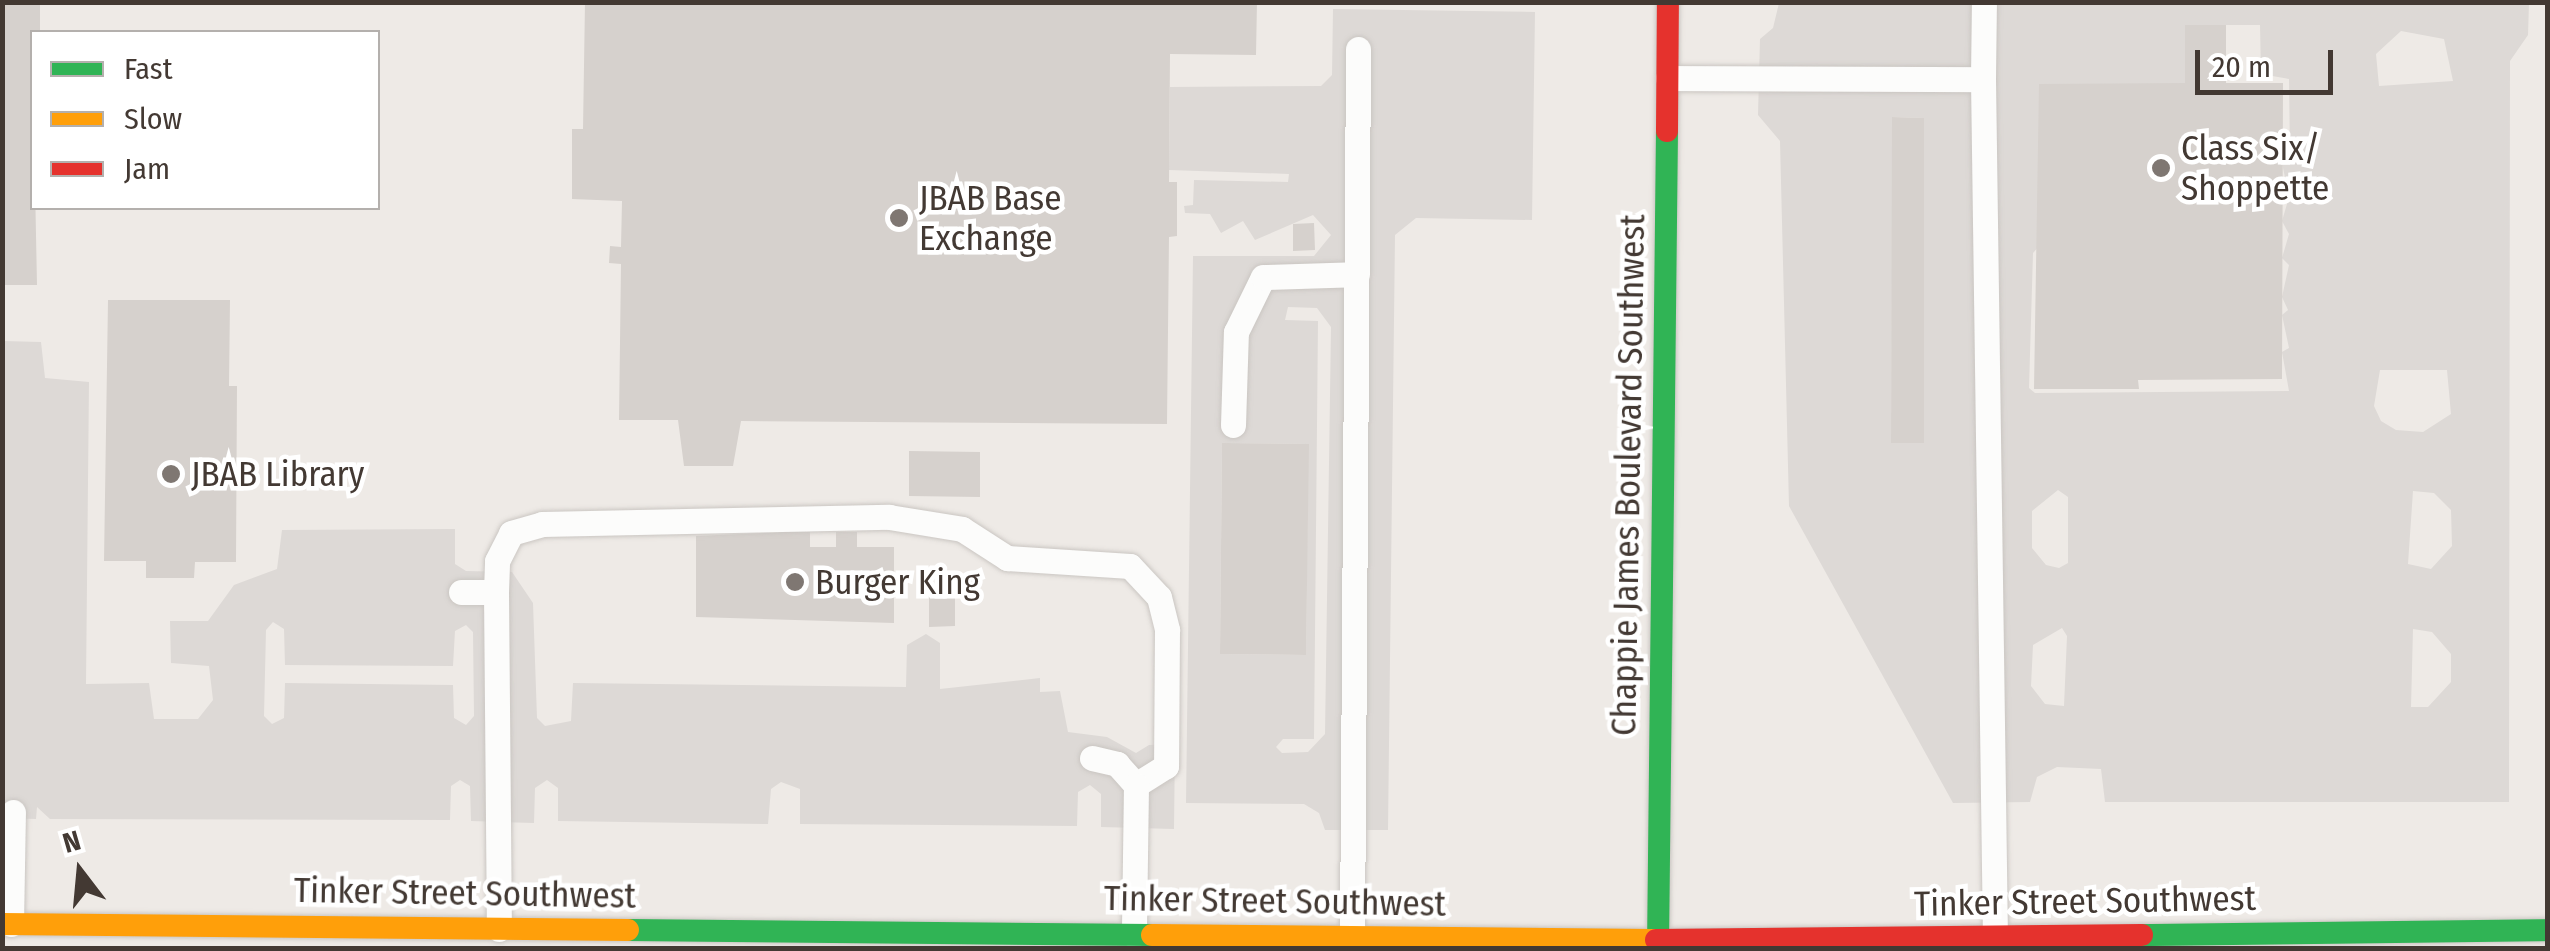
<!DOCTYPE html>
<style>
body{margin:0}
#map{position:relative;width:2550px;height:951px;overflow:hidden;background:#eeeae6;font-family:"Fira Sans Condensed",sans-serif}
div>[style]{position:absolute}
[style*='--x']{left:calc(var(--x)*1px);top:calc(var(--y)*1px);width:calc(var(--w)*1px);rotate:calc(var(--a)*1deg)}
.parking>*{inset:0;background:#ddd9d6}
.building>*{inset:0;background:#d6d1cd}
.roads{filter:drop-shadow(0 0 2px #cac6c2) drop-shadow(0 0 2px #cac6c2)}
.lane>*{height:25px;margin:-12.5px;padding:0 12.5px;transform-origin:12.5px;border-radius:12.5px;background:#fcfcfb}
.fast>*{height:22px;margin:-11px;padding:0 11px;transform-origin:11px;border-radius:11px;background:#30b455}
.slow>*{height:22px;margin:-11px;padding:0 11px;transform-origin:11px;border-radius:11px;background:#ff9f0a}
.jam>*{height:22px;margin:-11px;padding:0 11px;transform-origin:11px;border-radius:11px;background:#e5322d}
.dots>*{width:28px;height:28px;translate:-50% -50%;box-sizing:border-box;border:5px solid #fff;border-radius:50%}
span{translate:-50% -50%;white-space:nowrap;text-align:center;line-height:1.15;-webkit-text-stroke:9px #fff;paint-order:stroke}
.poi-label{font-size:35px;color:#433933}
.left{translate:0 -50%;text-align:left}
.street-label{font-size:35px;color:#433933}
.frame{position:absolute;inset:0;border:5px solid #433933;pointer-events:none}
.legend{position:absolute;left:30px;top:30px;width:350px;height:180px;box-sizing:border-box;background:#fff;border:2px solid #b4b0ad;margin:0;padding:12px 18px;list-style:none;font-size:30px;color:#433933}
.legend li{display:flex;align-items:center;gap:20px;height:50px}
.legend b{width:50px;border:2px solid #b4b0ad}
.north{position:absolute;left:30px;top:821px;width:100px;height:100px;-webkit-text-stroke:8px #fff;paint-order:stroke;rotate:344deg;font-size:28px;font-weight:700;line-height:40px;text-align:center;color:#433933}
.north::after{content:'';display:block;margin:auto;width:35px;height:45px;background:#433933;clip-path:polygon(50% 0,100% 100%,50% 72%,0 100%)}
.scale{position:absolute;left:2195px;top:50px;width:138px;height:45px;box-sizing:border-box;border:5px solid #433933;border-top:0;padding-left:12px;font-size:30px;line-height:35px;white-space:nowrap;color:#433933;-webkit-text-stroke:8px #fff;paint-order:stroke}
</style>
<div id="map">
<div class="parking">
<i style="clip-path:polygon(evenodd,1779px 3px,2529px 3px,2528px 35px,2510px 61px,2509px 802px,2105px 802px,2101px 769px,2057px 767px,2037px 777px,2030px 802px,1953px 803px,1789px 506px,1780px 141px,1758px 115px,1760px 39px,1773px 28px,1779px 3px,2185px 25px,2260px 25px,2261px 74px,2289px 79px,2290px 158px,2282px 163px,2289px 197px,2282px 221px,2289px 234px,2282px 258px,2289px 265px,2282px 297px,2288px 310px,2282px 315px,2289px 348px,2282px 352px,2289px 391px,2035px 393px,2029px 388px,2033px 253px,2185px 83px,2185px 25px,1779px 3px,2401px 31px,2444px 39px,2453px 81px,2379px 86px,2376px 54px,2401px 31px,1779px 3px,1893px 117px,1924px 118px,1923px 443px,1891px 442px,1893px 117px,1779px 3px,2380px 370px,2447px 370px,2451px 414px,2423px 432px,2396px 430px,2381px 421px,2374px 406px,2380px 370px,1779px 3px,2058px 490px,2068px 497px,2068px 563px,2059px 568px,2046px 565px,2032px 548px,2032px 511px,2058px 490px,1779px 3px,2413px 491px,2434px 493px,2451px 510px,2452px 546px,2431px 569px,2408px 564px,2413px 491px,1779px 3px,2062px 628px,2067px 636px,2064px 706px,2045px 704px,2031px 686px,2033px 645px,2062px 628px,1779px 3px,2413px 629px,2432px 632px,2451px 654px,2451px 682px,2428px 707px,2411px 707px,2413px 629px)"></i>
<i style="clip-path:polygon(evenodd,1333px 9px,1535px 12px,1532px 220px,1416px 218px,1395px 235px,1388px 830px,1325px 830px,1319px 813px,1304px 804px,1186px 803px,1193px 256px,1314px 256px,1331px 235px,1313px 215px,1255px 240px,1243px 221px,1221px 233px,1210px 214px,1185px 213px,1184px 206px,1193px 205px,1194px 180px,1288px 182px,1289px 174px,1169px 170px,1170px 87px,1321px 86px,1332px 75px,1333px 9px,1288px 307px,1317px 308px,1331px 327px,1325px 734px,1308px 752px,1282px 753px,1276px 747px,1283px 739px,1314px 739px,1318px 321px,1285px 320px,1288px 307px,1333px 9px,1222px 443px,1308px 444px,1306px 655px,1220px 654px,1222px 443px)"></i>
<i style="clip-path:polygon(evenodd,3px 341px,41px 342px,45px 378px,89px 382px,86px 684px,149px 683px,154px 719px,198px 719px,213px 700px,209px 666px,171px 663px,170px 621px,208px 621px,234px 585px,277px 569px,282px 530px,455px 529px,455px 564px,466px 571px,512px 572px,533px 603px,537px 718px,545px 726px,571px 721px,573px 683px,906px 687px,907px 645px,926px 634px,940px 643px,940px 689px,1040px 678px,1040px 692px,1060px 691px,1068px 732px,1107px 737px,1136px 753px,1149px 745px,1175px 744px,1174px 829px,1101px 827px,1101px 794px,1090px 785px,1078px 792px,1077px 826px,800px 824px,800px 789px,781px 782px,771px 789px,768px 824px,558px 821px,558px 788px,547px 780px,535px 788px,534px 823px,471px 821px,470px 786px,460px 780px,451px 786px,450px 820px,50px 819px,37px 807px,36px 819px,3px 818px,3px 341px,273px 622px,284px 629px,285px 665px,453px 666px,455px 631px,466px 625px,473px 632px,474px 716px,466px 725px,454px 718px,453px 685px,285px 683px,284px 718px,272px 724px,264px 716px,266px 630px,273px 622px)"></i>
</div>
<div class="building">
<i style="clip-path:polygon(2px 2px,40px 2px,40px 32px,32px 32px,37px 285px,2px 285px)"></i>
<i style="clip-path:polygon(585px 2px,1257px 2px,1256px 55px,1170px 54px,1169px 182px,1177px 182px,1177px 236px,1169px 237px,1167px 424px,741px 421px,733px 466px,684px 466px,678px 420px,619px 420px,621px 264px,609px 263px,610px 246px,621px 247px,622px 201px,572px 199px,572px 129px,583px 129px)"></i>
<i style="clip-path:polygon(2185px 25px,2226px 25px,2226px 83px,2283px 83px,2282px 379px,2138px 380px,2139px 389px,2034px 389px,2039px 84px,2185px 83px)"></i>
<i style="clip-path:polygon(1892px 117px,1924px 118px,1924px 443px,1891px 443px)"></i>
<i style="clip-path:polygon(1314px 223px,1315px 250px,1293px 251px,1293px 224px)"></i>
<i style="clip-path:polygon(108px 300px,230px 300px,229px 386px,237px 386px,236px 562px,195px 562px,194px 578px,146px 578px,146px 561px,104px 561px)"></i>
<i style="clip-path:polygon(1222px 443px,1309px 444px,1306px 655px,1220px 654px)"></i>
<i style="clip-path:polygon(909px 451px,980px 452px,980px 497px,909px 496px)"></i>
<i style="clip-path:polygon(785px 532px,810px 532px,810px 547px,836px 547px,836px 532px,857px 532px,857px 547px,894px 547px,894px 623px,696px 617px,696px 536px)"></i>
<i style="clip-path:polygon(929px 593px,955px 593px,955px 626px,929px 627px)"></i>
</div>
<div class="roads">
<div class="lane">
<i style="--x:1668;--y:78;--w:315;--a:0.2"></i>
<i style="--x:1983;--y:79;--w:859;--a:89.2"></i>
<i style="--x:1983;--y:79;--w:77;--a:-89.3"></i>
<i style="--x:1233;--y:425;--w:93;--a:-88.2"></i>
<i style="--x:1236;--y:332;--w:61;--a:-63.9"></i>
<i style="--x:1263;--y:277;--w:94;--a:-1.8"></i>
<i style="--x:461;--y:592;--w:35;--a:0"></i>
<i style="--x:496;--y:592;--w:337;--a:89.5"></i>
<i style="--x:496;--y:592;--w:31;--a:-88"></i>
<i style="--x:497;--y:561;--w:31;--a:-63"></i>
<i style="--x:511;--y:533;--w:32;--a:-16"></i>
<i style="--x:542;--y:524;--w:347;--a:-1.2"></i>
<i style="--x:889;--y:517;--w:74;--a:9.3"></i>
<i style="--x:962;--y:529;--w:54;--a:32.8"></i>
<i style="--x:1007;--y:558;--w:123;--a:3.7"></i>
<i style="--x:1130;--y:566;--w:42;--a:46.9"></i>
<i style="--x:1159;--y:597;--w:34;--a:76"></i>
<i style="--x:1167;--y:630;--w:136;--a:90.4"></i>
<i style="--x:1166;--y:766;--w:36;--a:148"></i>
<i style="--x:1092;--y:758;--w:26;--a:13"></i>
<i style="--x:1117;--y:764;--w:28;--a:48"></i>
<i style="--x:1136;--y:785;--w:150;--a:90.8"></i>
<i style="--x:11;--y:924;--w:112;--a:-89"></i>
<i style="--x:1352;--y:937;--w:888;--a:-89.61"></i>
</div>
<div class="fast">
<i style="--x:628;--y:930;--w:524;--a:0.55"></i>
<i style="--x:2142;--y:935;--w:406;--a:-0.7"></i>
<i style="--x:1658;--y:948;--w:817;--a:-89.37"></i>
</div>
<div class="slow">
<i style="--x:2;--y:924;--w:626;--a:0.55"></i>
<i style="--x:1152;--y:935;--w:504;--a:0.57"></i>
</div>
<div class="jam">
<i style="--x:1667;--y:131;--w:129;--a:-89.6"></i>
<i style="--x:1656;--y:940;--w:486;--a:-0.6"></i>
</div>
</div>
<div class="dots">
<i style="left:2161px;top:168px;background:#7f7772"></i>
<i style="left:899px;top:218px;background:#7f7772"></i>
<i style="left:171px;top:474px;background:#7f7772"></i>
<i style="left:795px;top:582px;background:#7f7772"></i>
</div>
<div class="poi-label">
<span class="left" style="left:2181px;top:168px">Class Six/<br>Shoppette</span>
<span class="left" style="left:919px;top:218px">JBAB Base<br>Exchange</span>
<span class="left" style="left:191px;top:474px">JBAB Library</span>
<span class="left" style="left:815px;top:582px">Burger King</span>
</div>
<div class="street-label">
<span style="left:1628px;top:475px;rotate:-89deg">Chappie James Boulevard Southwest</span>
<span style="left:465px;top:893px;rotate:1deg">Tinker Street Southwest</span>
<span style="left:1275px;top:901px;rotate:1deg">Tinker Street Southwest</span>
<span style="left:2085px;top:901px;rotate:-1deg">Tinker Street Southwest</span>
</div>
<div class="frame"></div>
<ul class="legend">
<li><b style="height:12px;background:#30b455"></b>Fast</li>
<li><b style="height:12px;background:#ff9f0a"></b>Slow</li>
<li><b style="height:12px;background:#e5322d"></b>Jam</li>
</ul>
<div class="north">N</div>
<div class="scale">20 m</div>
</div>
